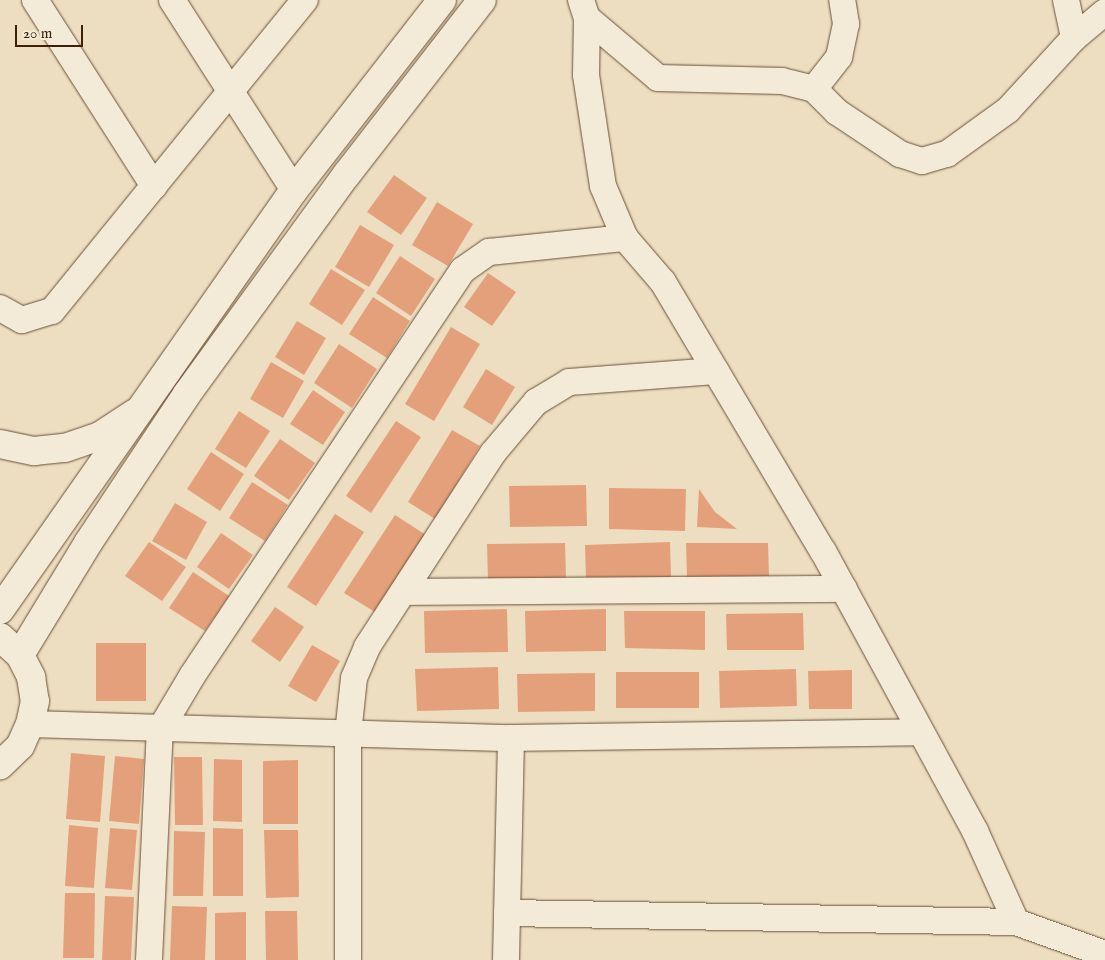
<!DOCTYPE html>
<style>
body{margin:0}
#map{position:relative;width:1105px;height:960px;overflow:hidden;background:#eddec2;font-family:"IM FELL English",serif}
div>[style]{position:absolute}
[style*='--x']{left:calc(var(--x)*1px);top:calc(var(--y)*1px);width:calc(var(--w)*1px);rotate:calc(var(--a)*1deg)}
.building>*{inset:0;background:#e4a07b}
.roads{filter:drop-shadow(0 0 1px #6a5037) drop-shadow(0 0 1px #6a5037)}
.minor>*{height:26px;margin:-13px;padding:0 13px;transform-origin:13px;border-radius:13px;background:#f3ead7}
.tertiary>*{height:28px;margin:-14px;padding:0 14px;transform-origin:14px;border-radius:14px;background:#f3ead7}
span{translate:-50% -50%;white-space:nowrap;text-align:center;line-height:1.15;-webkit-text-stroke:4px #f3ead7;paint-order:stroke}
.scale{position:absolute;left:15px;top:25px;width:68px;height:22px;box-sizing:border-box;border:2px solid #3e2009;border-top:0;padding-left:6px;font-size:15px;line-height:18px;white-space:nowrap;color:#3e2009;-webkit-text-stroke:4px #f3ead7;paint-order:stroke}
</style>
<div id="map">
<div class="building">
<i style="clip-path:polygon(394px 175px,427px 198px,401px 235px,367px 212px)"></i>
<i style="clip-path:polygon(437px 202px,473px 224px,448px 266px,412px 245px)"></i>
<i style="clip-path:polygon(360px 225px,394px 245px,369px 287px,335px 267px)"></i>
<i style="clip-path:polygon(400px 256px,435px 279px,411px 316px,376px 293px)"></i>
<i style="clip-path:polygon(331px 269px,365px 290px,342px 325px,309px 304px)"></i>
<i style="clip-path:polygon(488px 273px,516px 292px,492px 326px,464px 307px)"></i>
<i style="clip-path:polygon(373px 297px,410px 321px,387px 358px,349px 334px)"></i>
<i style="clip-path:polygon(297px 321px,326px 338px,304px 375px,275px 357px)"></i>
<i style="clip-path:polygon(451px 327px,480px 344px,434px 421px,405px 404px)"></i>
<i style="clip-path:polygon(339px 344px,377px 369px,352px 408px,314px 383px)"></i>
<i style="clip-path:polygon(271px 362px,304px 381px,283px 418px,250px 399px)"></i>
<i style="clip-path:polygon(486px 369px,515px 387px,492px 425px,463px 407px)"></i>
<i style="clip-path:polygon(313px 390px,345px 412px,323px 445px,290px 424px)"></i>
<i style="clip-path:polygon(239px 411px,270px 431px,246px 468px,215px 449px)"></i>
<i style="clip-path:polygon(396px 421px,421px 437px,371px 513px,346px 496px)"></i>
<i style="clip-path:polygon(452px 430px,480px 446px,435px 519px,408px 502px)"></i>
<i style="clip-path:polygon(280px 439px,315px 463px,289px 500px,254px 476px)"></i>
<i style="clip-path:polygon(211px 452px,244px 474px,220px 511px,187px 489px)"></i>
<i style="clip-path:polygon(252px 482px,288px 505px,265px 541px,229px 518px)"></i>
<i style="clip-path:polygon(586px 485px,587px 526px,510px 527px,509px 486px)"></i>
<i style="clip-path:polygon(609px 488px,686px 489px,685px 531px,609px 529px)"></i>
<i style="clip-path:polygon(699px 489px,715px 512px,737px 529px,697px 527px)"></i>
<i style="clip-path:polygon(175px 503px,207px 522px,186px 560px,152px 541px)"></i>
<i style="clip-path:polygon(335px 514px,364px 532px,316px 606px,287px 587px)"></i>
<i style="clip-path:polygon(395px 515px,426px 535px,375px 612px,344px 593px)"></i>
<i style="clip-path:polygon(221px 533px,253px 555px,229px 589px,197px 567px)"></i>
<i style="clip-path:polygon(149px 542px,186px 567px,162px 601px,125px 576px)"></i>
<i style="clip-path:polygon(670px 542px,671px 577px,586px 580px,585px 545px)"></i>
<i style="clip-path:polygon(565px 543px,566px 578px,488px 580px,487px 544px)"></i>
<i style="clip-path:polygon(686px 543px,768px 543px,769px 576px,687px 577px)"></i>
<i style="clip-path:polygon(193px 572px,229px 596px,205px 631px,169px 608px)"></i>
<i style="clip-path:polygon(275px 607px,304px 627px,280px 662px,251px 641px)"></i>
<i style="clip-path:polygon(507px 609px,508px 652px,425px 653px,424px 611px)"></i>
<i style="clip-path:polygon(606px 609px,606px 651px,526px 652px,525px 611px)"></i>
<i style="clip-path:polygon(624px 611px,705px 611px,705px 650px,625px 648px)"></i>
<i style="clip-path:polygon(803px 613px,804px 650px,727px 650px,726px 614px)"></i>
<i style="clip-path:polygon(96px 643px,146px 643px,146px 701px,96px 701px)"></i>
<i style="clip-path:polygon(312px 645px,340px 661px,316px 702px,288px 686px)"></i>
<i style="clip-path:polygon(498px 667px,499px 709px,417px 711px,415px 669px)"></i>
<i style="clip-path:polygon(796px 669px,797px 706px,720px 708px,719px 671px)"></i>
<i style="clip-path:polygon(852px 670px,852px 709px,809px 709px,808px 671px)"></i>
<i style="clip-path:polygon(616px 672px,699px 672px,699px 708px,616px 708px)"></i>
<i style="clip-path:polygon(595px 673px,595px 711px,518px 712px,517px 674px)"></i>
<i style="clip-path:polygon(71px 753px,105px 756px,100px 822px,66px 819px)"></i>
<i style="clip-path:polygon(115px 756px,144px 759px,139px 824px,109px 821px)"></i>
<i style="clip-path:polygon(174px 757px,202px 757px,203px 825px,175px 825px)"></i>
<i style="clip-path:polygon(214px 759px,242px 760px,242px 822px,213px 821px)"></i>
<i style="clip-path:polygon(298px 760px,298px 824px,263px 824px,263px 761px)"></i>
<i style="clip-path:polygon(69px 825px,98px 828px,94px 888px,65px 886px)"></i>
<i style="clip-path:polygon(110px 828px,137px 830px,132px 890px,105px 888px)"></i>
<i style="clip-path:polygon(213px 828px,243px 829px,243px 896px,213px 896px)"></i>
<i style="clip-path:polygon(264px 830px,298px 830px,299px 897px,266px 898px)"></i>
<i style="clip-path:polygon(174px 831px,205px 832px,203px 896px,173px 896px)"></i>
<i style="clip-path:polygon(65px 893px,95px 893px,94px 958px,63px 958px)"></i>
<i style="clip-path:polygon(105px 896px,134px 897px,131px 960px,102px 960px)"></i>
<i style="clip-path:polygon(172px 906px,207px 907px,205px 960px,170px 960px)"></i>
<i style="clip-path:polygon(265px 911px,297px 911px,298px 960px,266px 960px)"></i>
<i style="clip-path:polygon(246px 912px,246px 960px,215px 960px,215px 913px)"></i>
</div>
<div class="roads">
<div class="minor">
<i style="--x:35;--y:0;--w:221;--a:57.4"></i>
<i style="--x:172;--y:0;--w:226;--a:57.3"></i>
<i style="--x:581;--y:0;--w:19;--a:72"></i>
<i style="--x:587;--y:18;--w:93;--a:40.2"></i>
<i style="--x:658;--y:78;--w:124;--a:1.4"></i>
<i style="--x:782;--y:81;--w:33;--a:14"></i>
<i style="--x:814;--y:89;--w:33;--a:45"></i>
<i style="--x:837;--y:112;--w:76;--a:33.7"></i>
<i style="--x:900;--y:154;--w:23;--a:18"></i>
<i style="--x:922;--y:161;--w:26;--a:-16"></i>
<i style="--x:947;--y:154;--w:75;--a:-35.8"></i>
<i style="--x:1008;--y:110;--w:98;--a:-47.5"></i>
<i style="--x:1074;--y:38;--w:40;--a:-40"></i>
<i style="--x:1066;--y:0;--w:39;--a:78"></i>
<i style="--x:587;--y:18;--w:57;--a:91"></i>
<i style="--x:586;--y:75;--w:112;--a:81.3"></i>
<i style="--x:603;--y:186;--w:56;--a:67.1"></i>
<i style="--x:625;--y:238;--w:58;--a:49.2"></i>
<i style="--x:663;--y:282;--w:313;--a:59.3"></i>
<i style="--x:823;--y:551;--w:319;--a:61.5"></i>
<i style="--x:975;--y:831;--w:100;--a:65.7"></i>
<i style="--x:814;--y:89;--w:41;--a:-52"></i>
<i style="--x:839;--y:57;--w:34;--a:-78"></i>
<i style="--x:846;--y:24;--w:24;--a:-99"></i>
<i style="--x:0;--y:308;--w:25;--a:29"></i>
<i style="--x:22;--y:320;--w:31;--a:-17"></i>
<i style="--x:52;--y:311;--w:401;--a:-50.9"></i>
<i style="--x:404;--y:592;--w:440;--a:-0.4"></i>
<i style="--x:30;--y:724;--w:481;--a:1.7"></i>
<i style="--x:511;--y:738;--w:409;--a:-0.8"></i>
<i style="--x:507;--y:913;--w:509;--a:1.01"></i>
<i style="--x:1016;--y:922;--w:95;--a:19.8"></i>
<i style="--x:149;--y:960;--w:230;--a:-87.3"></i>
<i style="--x:160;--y:730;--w:63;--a:-59.3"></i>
<i style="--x:192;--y:676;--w:488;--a:-56.3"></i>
<i style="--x:463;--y:270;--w:32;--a:-35"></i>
<i style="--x:489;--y:252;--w:137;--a:-5.9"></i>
<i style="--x:348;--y:960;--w:226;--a:-90"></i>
<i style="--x:348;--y:734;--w:56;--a:-83.9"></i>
<i style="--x:354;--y:678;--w:34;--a:-67"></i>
<i style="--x:367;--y:647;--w:231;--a:-57"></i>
<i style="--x:493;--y:453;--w:67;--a:-49.9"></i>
<i style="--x:536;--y:402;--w:39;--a:-31"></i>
<i style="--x:569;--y:382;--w:147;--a:-4.3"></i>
<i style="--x:506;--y:960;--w:222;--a:-88.7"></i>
</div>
<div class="tertiary">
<i style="--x:0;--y:444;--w:35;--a:12"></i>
<i style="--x:34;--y:451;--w:31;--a:-6"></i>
<i style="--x:65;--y:448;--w:37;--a:-19"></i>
<i style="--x:100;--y:436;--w:42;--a:-33.3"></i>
<i style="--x:0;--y:610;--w:513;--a:-55.01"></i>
<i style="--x:294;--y:190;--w:241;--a:-52.1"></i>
<i style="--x:0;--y:637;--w:27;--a:42"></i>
<i style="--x:20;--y:655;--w:25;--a:63"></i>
<i style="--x:31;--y:677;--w:24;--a:81"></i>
<i style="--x:35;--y:701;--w:24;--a:102"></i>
<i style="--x:30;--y:724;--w:24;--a:114"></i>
<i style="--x:20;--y:746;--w:28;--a:136"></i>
<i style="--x:20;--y:655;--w:131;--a:-58.7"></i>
<i style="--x:88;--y:543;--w:179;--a:-56.4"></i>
<i style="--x:187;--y:394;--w:272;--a:-54"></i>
<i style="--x:347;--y:174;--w:220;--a:-52.2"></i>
</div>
</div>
<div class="scale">20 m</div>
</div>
